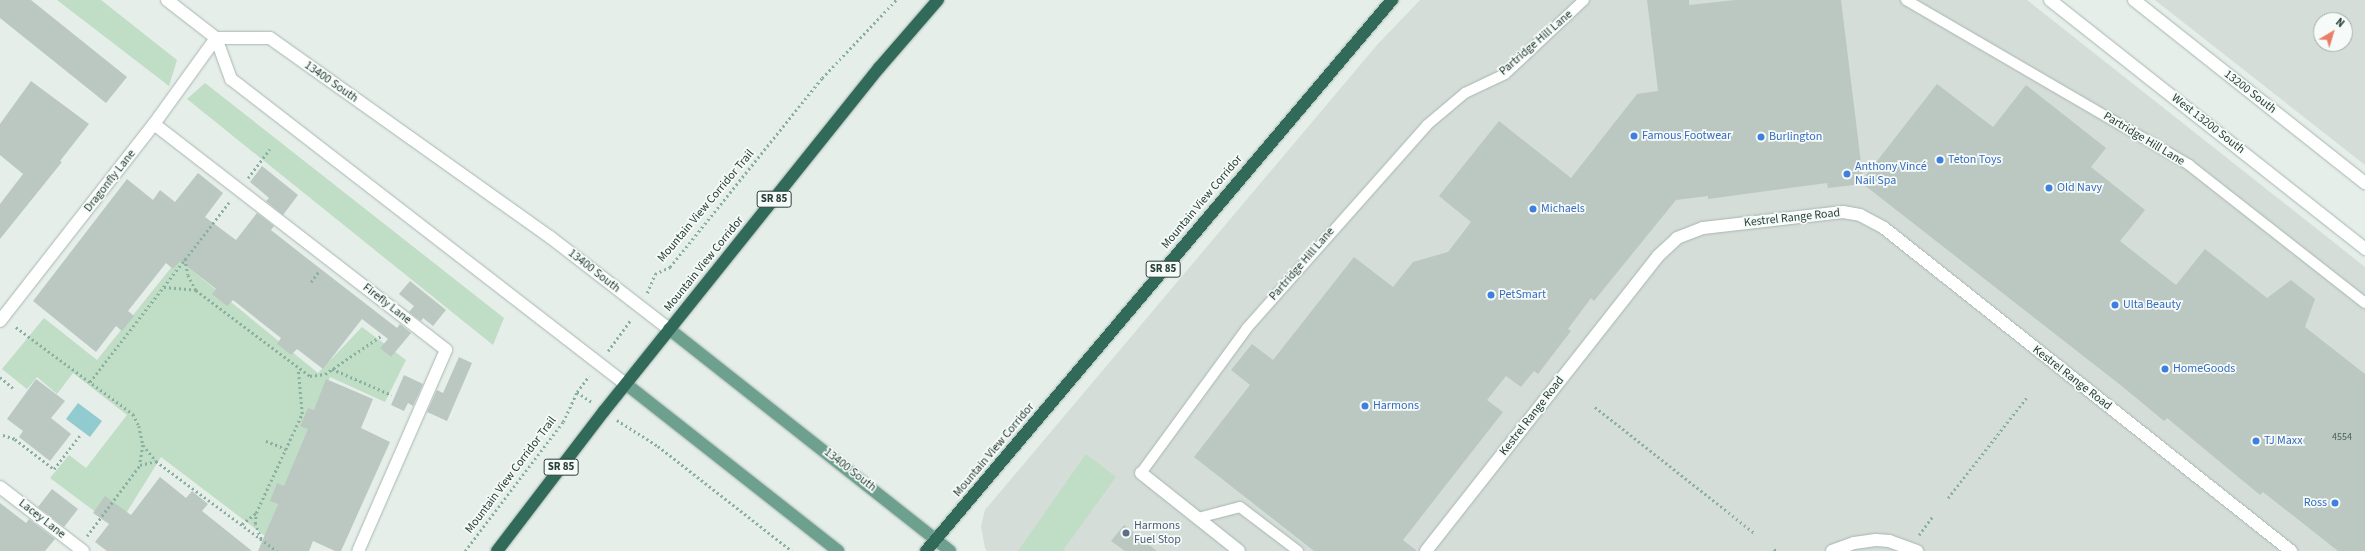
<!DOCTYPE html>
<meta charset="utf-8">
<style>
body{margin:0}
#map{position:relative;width:2365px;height:551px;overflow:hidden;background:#e5eee9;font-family:"Source Sans 3",sans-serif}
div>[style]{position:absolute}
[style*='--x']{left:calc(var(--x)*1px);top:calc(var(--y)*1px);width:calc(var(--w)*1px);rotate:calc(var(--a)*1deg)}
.built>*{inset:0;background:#d4ddd8}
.green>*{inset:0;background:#c0ddc5}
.water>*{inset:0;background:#91cacf}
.building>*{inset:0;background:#bbc8c2}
.path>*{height:2.5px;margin-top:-1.25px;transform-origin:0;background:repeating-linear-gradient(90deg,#88afa0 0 2px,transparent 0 5px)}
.roads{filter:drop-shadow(0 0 1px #a8b6b0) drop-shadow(0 0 1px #a8b6b0)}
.lane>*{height:10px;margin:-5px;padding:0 5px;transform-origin:5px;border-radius:5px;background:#fff}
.street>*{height:12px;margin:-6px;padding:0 6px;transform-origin:6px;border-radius:6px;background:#fff}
.secondary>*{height:12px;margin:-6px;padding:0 6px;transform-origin:6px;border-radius:6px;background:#fff}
.primary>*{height:12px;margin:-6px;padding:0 6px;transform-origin:6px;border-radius:6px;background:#6da08f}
.highway>*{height:12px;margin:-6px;padding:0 6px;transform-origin:6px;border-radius:6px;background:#326a5a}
.dots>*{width:11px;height:11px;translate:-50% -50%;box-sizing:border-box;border:2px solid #f6faf8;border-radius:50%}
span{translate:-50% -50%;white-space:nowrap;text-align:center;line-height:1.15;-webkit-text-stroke:3.5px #f6faf8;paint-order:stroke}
.number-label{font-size:10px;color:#4a6159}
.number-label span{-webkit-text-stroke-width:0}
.shield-label span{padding:1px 3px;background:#f6faf8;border:1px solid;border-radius:3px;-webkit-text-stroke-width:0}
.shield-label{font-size:11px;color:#253f36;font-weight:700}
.street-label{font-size:12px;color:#253f36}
.shop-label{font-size:12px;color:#366cbe}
.left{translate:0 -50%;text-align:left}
.right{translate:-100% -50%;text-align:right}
.service-label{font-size:12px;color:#4e5e75}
.north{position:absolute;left:2313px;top:12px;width:40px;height:40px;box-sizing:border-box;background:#f6faf8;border:1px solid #a2afaa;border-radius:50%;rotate:38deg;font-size:11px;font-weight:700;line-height:16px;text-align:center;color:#253f36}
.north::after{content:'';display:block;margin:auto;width:14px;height:18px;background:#ea7d67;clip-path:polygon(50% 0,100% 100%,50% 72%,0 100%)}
</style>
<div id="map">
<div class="built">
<i style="clip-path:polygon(1420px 0,2027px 0,2365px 267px,2365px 551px,987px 551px,985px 548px,981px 526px,985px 510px,1377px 45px)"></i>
<i style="clip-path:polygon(evenodd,2155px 0,2365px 0,2365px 165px,2155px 0,2321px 20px,2345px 20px,2345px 44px,2321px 44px,2321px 20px)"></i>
</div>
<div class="green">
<i style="clip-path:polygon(57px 0,101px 0,177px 60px,169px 86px)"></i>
<i style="clip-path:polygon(205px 83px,504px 318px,493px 345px,187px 99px)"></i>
<i style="clip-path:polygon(178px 259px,318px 373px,362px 327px,406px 360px,385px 402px,330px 377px,265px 536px,161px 457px,117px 528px,50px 478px,69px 455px,86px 468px,127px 415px,73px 373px,57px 394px,37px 377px,27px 389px,2px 369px,44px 318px,97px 360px)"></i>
<i style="clip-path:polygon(1086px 454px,1116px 477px,1064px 549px,1065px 551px,1018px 551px)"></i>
</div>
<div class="water">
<i style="clip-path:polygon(78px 403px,102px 421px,90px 437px,66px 419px)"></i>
</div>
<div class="building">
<i style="clip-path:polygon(0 0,31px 0,127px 77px,106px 103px,0 18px)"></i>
<i style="clip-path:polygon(1647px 0,1689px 0,1689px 5px,1735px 0,1841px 0,1863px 179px,1937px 84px,1993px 127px,2026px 85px,2106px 148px,2091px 167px,2145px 210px,2120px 241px,2176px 285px,2205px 249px,2267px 298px,2291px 280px,2315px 299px,2305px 327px,2365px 374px,2365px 551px,2338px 551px,2263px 492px,2260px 495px,2167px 418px,2164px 421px,2123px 387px,1863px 184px,1828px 188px,1827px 183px,1708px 199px,1708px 196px,1676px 200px,1594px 301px,1591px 298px,1568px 329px,1571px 331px,1538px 374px,1534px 371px,1521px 387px,1506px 376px,1487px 400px,1503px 412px,1403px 540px,1417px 551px,1314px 551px,1194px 457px,1250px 385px,1231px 370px,1252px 344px,1273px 360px,1354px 257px,1393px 287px,1413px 262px,1448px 252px,1471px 222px,1439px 196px,1499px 121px,1571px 178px,1637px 94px,1658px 91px)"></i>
<i style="clip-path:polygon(31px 81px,89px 124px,60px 161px,62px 162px,0 239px,0 204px,23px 174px,0 155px,0 124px)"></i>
<i style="clip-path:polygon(262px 166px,298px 195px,283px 215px,266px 201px,269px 198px,250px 182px)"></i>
<i style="clip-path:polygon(198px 173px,223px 193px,205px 217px,236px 240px,257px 213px,274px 226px,271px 230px,304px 256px,397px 328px,400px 324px,411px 333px,391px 357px,380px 348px,388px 339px,362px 319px,323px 369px,297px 349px,291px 355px,277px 344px,281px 338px,233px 300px,227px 306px,212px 294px,216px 289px,180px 261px,173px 269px,166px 263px,128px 311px,134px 316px,122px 331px,116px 326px,96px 352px,33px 301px,127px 179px,153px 200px,160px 190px,175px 202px)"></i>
<i style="clip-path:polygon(410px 281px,446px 310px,433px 326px,423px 318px,421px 321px,409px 312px,414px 306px,399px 294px)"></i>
<i style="clip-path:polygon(459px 357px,472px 363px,447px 421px,427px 412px,437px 390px,443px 393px)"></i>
<i style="clip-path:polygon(404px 375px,423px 384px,413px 406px,408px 403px,404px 411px,391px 405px)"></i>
<i style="clip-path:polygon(36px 379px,65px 401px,51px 418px,71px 434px,50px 461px,19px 437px,23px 431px,7px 419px)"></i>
<i style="clip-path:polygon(326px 379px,373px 399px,361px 428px,390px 442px,341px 551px,335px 551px,313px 541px,309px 551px,258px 551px,278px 504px,270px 501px,277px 483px,284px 486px,308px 429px,300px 426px,308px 408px,314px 410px)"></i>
<i style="clip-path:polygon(160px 477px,186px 498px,192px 491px,208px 504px,202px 511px,252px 551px,107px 551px,95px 542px,109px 524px,93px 513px,105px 496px,131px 515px)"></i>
<i style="clip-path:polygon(52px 489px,78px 509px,64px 527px,38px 507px)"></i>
<i style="clip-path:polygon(0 503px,26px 523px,29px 519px,55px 539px,45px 551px,0 551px)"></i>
<i style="clip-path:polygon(1124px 525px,1157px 551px,1125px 551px,1111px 541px)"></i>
</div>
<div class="path">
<i style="--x:248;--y:178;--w:36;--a:-53"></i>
<i style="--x:185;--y:259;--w:16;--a:79"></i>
<i style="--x:188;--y:275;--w:17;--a:62"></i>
<i style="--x:196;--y:290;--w:143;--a:37"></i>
<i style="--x:310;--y:376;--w:15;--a:-8"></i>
<i style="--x:325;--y:374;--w:68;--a:-34.2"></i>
<i style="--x:311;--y:282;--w:14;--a:-54"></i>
<i style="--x:164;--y:287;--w:32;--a:5"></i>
<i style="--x:647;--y:293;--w:21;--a:-67"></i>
<i style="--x:655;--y:274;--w:17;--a:-25"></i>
<i style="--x:670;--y:267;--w:243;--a:-51.2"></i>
<i style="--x:822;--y:78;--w:108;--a:-46.5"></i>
<i style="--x:16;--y:327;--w:146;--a:36.6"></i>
<i style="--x:133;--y:414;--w:13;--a:63"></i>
<i style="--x:139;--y:426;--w:19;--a:78"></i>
<i style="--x:143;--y:445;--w:20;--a:99"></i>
<i style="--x:608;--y:351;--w:39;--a:-54"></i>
<i style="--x:332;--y:369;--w:65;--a:23.4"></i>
<i style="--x:0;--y:377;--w:17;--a:40"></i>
<i style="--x:90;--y:382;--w:227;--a:-52.3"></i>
<i style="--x:577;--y:392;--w:18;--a:34"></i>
<i style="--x:1595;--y:407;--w:205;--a:38.3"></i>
<i style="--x:617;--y:420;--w:49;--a:32.4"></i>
<i style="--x:658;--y:446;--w:170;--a:38.1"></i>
<i style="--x:3;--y:435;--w:13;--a:18"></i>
<i style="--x:15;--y:439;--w:49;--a:37.6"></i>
<i style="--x:54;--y:469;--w:44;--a:-52.4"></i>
<i style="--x:266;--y:441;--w:22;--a:22"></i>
<i style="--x:143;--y:445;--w:21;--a:51"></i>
<i style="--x:156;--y:461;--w:151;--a:36.6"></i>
<i style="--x:1948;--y:498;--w:127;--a:-52"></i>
<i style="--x:242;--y:524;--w:18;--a:-38"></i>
<i style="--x:1919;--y:535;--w:22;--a:-54"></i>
<i style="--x:87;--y:536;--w:89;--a:-53.3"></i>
<i style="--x:140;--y:465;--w:16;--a:-14"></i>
<i style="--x:261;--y:539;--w:16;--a:-112"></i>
<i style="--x:255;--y:524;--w:11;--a:-85"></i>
<i style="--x:256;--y:513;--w:109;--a:-65.1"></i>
<i style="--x:302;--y:414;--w:45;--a:-95.1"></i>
<i style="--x:1774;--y:549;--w:4;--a:34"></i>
<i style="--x:465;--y:551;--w:162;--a:-52.8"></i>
<i style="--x:563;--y:422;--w:33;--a:-65"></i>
<i style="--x:577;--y:392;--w:20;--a:-53"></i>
</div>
<div class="roads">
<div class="lane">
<i style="--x:1906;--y:0;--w:328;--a:30.2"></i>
<i style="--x:2189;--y:165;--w:224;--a:38.1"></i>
<i style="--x:1141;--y:473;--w:180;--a:-53.8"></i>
<i style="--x:1247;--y:328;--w:271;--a:-48.4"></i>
<i style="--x:1427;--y:125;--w:50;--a:-40.1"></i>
<i style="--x:1465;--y:93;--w:44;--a:-25.4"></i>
<i style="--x:1505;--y:74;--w:108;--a:-43.1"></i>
<i style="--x:1198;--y:518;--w:43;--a:-14.7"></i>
<i style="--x:1240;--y:507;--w:73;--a:37.2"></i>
</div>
<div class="street">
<i style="--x:154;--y:124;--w:369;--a:37.7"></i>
<i style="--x:446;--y:350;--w:219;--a:113.6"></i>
<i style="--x:0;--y:321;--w:250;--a:-52"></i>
<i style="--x:154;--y:124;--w:106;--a:-54.2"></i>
<i style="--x:1141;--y:473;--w:125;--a:38.5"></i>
<i style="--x:0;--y:487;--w:105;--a:37.6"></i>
<i style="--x:1426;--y:551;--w:375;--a:-51.8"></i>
<i style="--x:1658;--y:256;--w:26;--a:-43"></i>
<i style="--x:1677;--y:238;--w:28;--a:-21"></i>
<i style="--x:1703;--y:228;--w:141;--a:-6.5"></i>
<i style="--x:1843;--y:212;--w:17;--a:10"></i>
<i style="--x:1860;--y:215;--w:27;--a:28"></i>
<i style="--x:1884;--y:228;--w:520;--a:38.44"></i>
<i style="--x:1832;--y:551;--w:23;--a:-20"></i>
<i style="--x:1854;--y:543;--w:22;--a:-8"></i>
<i style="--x:1876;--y:540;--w:13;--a:4"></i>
<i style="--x:1889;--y:541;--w:30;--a:20"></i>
</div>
<div class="secondary">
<i style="--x:167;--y:0;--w:62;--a:37.8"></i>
<i style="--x:216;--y:38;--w:44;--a:69.9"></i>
<i style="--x:231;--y:79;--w:499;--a:37.7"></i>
<i style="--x:2050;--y:0;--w:402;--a:38.3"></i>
<i style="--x:2134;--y:0;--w:295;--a:38.4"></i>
<i style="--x:216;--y:38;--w:54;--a:0"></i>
<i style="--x:270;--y:38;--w:344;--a:35.4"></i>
<i style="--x:550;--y:237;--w:150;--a:37.7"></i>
</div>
<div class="primary">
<i style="--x:669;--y:329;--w:358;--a:38.3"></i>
<i style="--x:626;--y:384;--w:270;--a:38.2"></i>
</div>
<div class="highway">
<i style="--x:497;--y:551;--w:176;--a:-52.6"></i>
<i style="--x:604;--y:411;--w:440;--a:-51.3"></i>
<i style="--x:879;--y:68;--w:90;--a:-49.1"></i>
<i style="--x:926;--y:551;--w:722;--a:-49.78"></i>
</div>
</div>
<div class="dots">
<i style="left:1634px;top:136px;background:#3f7fe0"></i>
<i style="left:1761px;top:137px;background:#3f7fe0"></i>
<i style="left:1940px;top:160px;background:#3f7fe0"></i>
<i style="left:1847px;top:174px;background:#3f7fe0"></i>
<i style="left:2049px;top:188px;background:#3f7fe0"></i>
<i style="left:1533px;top:209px;background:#3f7fe0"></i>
<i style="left:1491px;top:295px;background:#3f7fe0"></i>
<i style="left:2115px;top:305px;background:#3f7fe0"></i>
<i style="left:2165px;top:369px;background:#3f7fe0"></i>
<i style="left:1365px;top:406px;background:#3f7fe0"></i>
<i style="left:2256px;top:441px;background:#3f7fe0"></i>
<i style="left:2335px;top:503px;background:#3f7fe0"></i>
<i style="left:1126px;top:533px;background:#5c6f8a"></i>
</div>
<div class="number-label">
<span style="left:2342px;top:438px">4554</span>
</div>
<div class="shield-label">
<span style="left:774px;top:199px">SR 85</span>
<span style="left:1163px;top:269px">SR 85</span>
<span style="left:561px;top:467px">SR 85</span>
</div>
<div class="street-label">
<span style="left:1536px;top:43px;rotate:-41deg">Partridge Hill Lane</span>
<span style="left:331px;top:82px;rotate:35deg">13400 South</span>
<span style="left:2250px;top:92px;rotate:38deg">13200 South</span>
<span style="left:2208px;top:124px;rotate:38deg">West 13200 South</span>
<span style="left:2144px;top:139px;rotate:31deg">Partridge Hill Lane</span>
<span style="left:110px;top:181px;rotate:-52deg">Dragonfly Lane</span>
<span style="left:1202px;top:202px;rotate:-50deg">Mountain View Corridor</span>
<span style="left:706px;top:206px;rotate:-50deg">Mountain View Corridor Trail</span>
<span style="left:1792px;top:218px;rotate:-6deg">Kestrel Range Road</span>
<span style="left:704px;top:264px;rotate:-51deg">Mountain View Corridor</span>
<span style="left:1302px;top:264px;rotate:-49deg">Partridge Hill Lane</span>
<span style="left:594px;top:271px;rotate:38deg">13400 South</span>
<span style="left:387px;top:304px;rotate:38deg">Firefly Lane</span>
<span style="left:2072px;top:378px;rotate:38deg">Kestrel Range Road</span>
<span style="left:1532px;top:416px;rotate:-52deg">Kestrel Range Road</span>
<span style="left:994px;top:450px;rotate:-50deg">Mountain View Corridor</span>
<span style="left:850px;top:470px;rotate:38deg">13400 South</span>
<span style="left:511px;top:475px;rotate:-53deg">Mountain View Corridor Trail</span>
<span style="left:42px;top:519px;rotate:38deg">Lacey Lane</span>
</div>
<div class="shop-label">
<span class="left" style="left:1642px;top:136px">Famous Footwear</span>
<span class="left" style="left:1769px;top:137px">Burlington</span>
<span class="left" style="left:1948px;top:160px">Teton Toys</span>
<span class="left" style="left:1855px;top:174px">Anthony Vincé<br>Nail Spa</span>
<span class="left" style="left:2057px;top:188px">Old Navy</span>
<span class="left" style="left:1541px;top:209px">Michaels</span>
<span class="left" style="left:1499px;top:295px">PetSmart</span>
<span class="left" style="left:2123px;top:305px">Ulta Beauty</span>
<span class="left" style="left:2173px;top:369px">HomeGoods</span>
<span class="left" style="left:1373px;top:406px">Harmons</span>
<span class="left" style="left:2264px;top:441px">TJ Maxx</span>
<span class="right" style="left:2327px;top:503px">Ross</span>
</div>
<div class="service-label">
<span class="left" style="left:1134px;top:533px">Harmons<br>Fuel Stop</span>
</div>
<div class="north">N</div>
</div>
